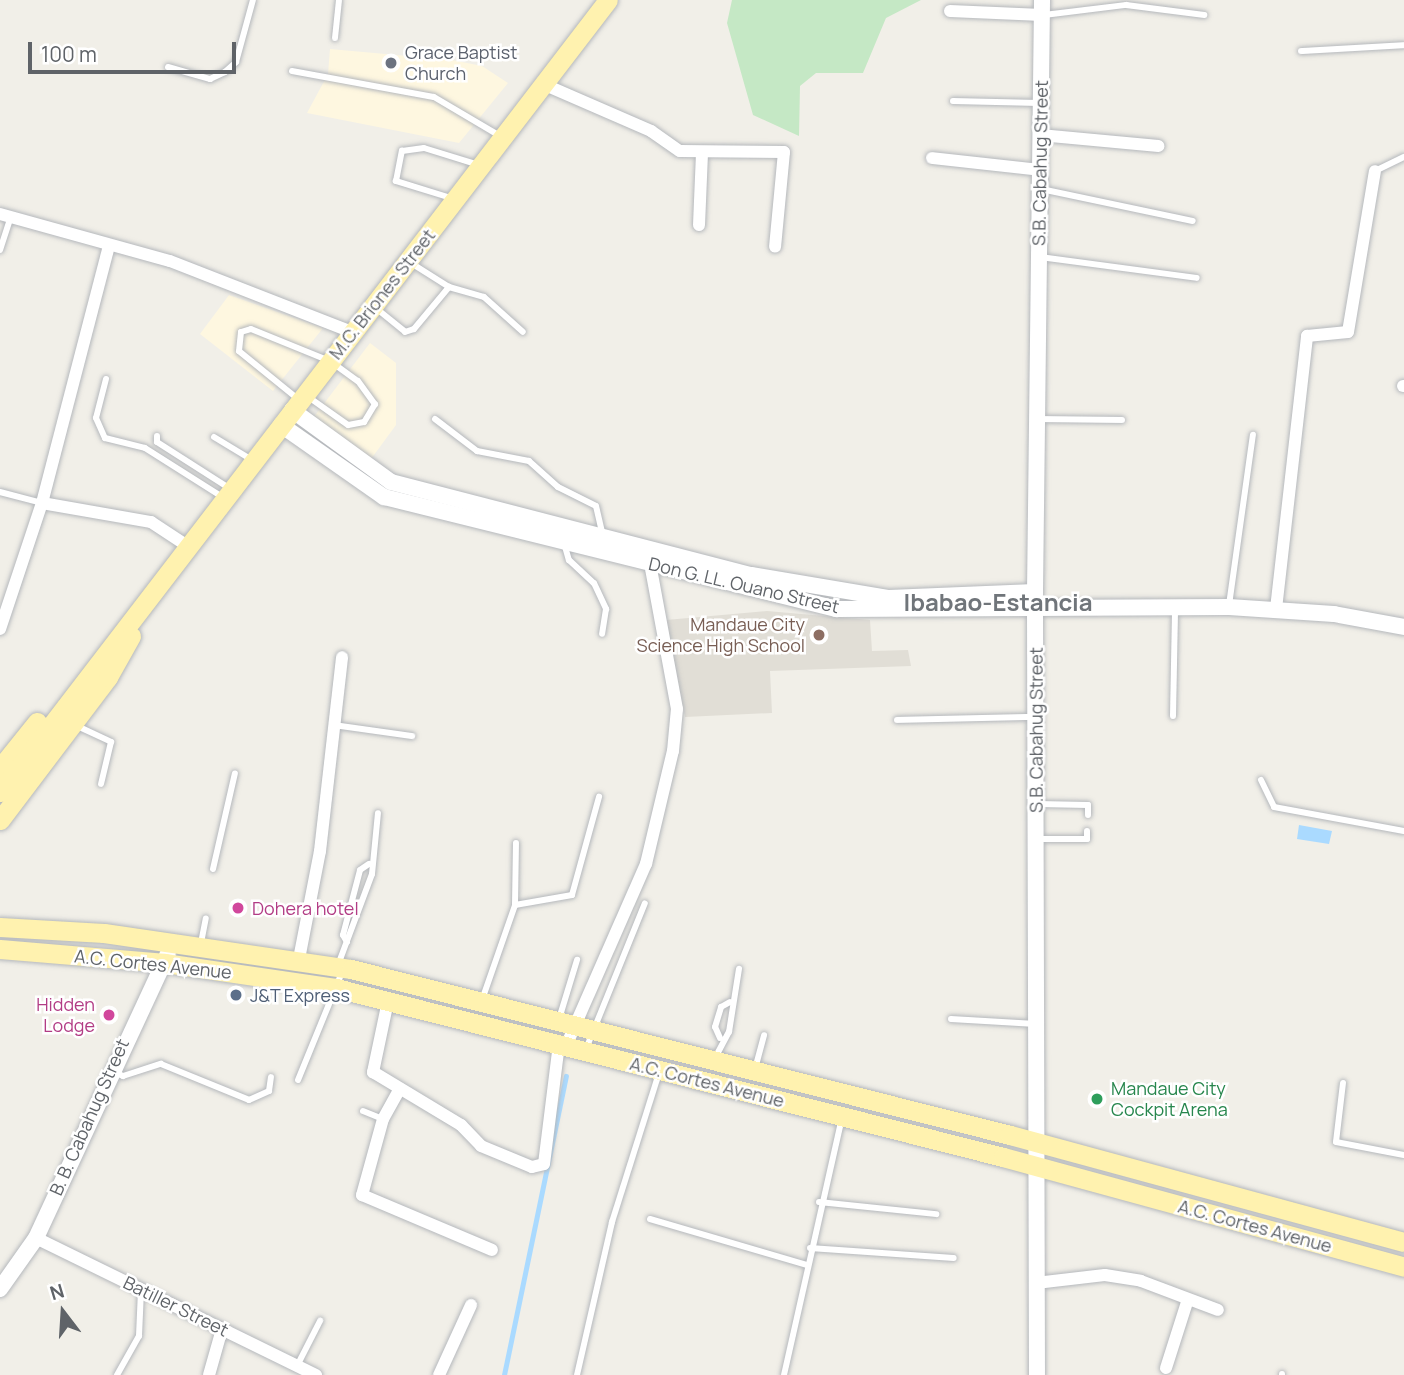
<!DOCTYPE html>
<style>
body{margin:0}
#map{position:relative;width:1404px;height:1375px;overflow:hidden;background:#f1efe8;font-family:Manrope,sans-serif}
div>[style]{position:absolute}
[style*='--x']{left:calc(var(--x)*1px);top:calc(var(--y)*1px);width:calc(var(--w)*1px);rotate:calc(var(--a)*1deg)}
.commercial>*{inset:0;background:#fef7e0}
.education>*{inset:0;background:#e1ded6}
.green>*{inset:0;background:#c5e8c5}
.water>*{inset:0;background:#aadaff}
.stream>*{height:4.5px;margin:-2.25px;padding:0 2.25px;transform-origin:2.25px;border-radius:2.25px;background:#aadaff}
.roads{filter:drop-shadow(0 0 2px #b5b8bc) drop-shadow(0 0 2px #b5b8bc)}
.lane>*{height:6px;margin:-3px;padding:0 3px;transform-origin:3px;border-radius:3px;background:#fff}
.street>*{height:12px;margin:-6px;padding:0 6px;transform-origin:6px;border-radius:6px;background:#fff}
.secondary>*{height:16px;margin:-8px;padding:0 8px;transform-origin:8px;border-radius:8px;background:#fff}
.primary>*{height:19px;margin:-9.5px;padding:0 9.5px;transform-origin:9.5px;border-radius:9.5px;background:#fff2af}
.dots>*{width:19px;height:19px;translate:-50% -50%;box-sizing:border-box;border:4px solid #fff;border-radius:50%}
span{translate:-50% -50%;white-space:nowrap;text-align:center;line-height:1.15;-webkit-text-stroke:5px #fff;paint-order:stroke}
.worship-label{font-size:18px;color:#5b616d}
.left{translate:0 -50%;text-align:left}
.street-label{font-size:18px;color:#5f6368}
.education-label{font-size:18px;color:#785e54}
.right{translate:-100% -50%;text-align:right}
.hotel-label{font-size:18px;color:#b23c85}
.service-label{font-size:18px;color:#4e5e75}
.leisure-label{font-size:18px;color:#27864d}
.district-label{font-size:24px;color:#70757a;font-weight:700}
.north{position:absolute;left:28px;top:1277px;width:70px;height:70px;-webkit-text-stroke:5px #fff;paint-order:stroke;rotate:343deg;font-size:19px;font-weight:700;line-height:28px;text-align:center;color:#5f6368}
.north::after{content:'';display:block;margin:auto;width:24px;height:32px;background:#5f6368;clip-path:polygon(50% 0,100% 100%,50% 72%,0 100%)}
.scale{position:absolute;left:28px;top:42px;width:208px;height:32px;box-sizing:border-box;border:4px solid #5f6368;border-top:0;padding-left:9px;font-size:21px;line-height:24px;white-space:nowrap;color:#5f6368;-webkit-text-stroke:5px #fff;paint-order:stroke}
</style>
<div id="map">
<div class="commercial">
<i style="clip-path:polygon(330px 49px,452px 60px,482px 66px,508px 83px,459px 143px,307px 113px,328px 74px)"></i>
<i style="clip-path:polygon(229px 295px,323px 328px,273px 391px,200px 334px)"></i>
<i style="clip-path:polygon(370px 343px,396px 363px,396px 425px,371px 459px,313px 418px)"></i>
</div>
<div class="education">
<i style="clip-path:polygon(767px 611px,870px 620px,872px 651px,908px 650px,911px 666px,770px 671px,772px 713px,685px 717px,666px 620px)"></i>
</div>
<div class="green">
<i style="clip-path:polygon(732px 0,921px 0,886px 18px,863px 73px,816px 73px,800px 86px,799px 136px,753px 115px,727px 23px)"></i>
</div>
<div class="water">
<i style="clip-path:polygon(1299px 825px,1332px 831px,1329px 844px,1297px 839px)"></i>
</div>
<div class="stream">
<i style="--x:504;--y:1375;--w:305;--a:-78.3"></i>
</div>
<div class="roads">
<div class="lane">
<i style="--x:1044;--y:15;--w:83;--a:-7"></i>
<i style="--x:1126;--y:5;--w:79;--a:7.3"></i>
<i style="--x:335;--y:38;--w:38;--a:-84"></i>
<i style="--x:1301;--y:51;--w:103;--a:-3.3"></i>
<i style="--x:168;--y:67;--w:44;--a:15.9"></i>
<i style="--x:210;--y:79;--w:17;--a:-25"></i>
<i style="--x:225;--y:72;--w:15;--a:-42"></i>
<i style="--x:236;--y:62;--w:64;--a:-74.7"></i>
<i style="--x:292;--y:71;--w:144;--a:10.4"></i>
<i style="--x:434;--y:97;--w:77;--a:30.6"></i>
<i style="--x:953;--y:101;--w:86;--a:1.3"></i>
<i style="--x:1375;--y:171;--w:32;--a:-26"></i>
<i style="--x:1041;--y:189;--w:155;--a:11.9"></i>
<i style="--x:451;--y:198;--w:58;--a:-162.8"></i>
<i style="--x:396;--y:181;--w:31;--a:-79"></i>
<i style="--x:402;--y:151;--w:22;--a:-8"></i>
<i style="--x:424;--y:148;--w:58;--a:17.2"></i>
<i style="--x:0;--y:250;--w:35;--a:-72"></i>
<i style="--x:1040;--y:257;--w:158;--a:7.6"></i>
<i style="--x:411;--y:263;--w:45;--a:32.3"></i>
<i style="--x:377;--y:309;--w:36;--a:39"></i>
<i style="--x:405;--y:332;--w:9;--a:-18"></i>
<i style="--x:414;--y:329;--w:55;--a:-50.2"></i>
<i style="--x:449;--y:287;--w:36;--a:16"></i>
<i style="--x:484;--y:297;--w:52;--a:41.9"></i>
<i style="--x:106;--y:379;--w:40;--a:104.4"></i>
<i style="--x:96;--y:418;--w:22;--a:66"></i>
<i style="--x:105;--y:438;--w:41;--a:14"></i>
<i style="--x:145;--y:448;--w:93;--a:32.3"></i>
<i style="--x:298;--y:399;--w:76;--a:-140.9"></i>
<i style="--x:239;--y:351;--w:19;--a:-84"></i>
<i style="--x:241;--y:332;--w:10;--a:-17"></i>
<i style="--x:251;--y:329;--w:85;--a:22.1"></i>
<i style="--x:330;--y:361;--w:34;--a:36"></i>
<i style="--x:358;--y:381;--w:29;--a:54"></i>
<i style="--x:375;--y:404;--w:21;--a:121"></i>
<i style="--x:364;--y:422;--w:16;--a:169"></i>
<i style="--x:348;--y:425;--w:50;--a:-144.7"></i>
<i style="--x:435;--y:419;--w:53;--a:37.3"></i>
<i style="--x:477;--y:451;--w:53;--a:10.9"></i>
<i style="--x:529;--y:461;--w:39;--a:42"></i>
<i style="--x:558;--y:487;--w:42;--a:26.6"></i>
<i style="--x:596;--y:506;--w:31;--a:77"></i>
<i style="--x:1039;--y:419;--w:83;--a:0.7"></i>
<i style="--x:157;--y:436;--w:6;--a:90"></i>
<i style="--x:157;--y:442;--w:85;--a:32.6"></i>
<i style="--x:214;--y:437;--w:44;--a:31.2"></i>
<i style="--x:0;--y:492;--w:43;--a:14.7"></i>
<i style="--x:564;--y:543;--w:18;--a:74"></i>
<i style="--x:569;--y:560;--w:34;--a:43"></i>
<i style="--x:594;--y:583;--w:29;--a:65"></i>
<i style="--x:606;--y:609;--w:25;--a:99"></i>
<i style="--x:1229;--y:605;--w:172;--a:-82"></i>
<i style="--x:1173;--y:716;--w:106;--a:-88.9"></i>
<i style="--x:897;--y:720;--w:137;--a:-1.3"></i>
<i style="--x:75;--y:725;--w:40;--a:25"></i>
<i style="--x:111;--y:742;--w:43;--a:103.4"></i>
<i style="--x:333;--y:725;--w:80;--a:7.9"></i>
<i style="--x:1261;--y:780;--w:30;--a:64"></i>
<i style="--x:1274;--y:807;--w:132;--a:10.5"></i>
<i style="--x:1038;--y:804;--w:50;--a:1.1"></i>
<i style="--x:1088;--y:805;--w:10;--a:90"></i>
<i style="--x:1037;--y:839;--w:50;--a:0"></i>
<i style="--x:1087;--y:839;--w:8;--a:-90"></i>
<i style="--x:213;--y:869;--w:98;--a:-77.1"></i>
<i style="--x:515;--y:905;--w:58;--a:-10"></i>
<i style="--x:572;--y:895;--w:102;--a:-74.6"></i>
<i style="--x:347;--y:942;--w:8;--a:-120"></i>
<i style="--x:343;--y:935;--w:67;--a:-75.3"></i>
<i style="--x:360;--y:870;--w:11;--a:-34"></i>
<i style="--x:201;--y:943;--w:25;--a:-79"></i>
<i style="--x:338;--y:965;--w:97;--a:-69.5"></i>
<i style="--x:372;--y:874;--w:61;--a:-84.4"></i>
<i style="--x:482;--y:1000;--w:101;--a:-70.8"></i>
<i style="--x:515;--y:905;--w:62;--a:-89.1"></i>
<i style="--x:559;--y:1019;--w:62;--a:-73"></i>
<i style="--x:951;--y:1019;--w:85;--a:3.4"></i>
<i style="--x:720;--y:1038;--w:12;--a:-114"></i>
<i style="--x:715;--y:1027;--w:21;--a:-73"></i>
<i style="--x:721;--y:1007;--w:10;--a:-29"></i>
<i style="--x:586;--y:1049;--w:157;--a:-68"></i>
<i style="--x:715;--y:1058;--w:30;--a:-62"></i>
<i style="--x:729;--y:1032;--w:64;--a:-81"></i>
<i style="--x:755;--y:1069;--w:35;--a:-75"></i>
<i style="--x:115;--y:1072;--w:9;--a:27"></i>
<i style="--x:123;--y:1076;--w:40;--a:-18"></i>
<i style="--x:161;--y:1064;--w:95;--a:22.2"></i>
<i style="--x:249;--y:1100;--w:22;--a:-24"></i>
<i style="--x:269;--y:1091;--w:14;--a:-82"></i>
<i style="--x:298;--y:1080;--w:119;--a:-67.8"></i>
<i style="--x:1343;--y:1083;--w:59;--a:96.8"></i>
<i style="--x:1336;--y:1142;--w:69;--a:10.8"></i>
<i style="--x:363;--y:1111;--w:22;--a:22"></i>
<i style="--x:819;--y:1202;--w:118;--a:5.9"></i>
<i style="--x:650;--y:1219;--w:164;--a:16.3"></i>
<i style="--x:810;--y:1248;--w:144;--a:4"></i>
<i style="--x:297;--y:1366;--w:51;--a:-62.9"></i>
<i style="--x:117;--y:1375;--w:45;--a:-60.6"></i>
<i style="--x:139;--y:1336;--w:46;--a:-87.5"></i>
<i style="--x:577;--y:1375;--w:157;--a:-77.1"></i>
<i style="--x:612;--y:1222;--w:156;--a:-72.5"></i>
<i style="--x:784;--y:1375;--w:263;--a:-77.3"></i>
<i style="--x:1282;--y:1375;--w:1;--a:-90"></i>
</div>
<div class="street">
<i style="--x:950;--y:11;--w:92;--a:2.5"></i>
<i style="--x:543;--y:84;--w:118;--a:23.5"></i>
<i style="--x:651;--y:131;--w:35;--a:35"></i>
<i style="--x:680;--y:151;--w:104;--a:0.6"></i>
<i style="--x:784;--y:152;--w:95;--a:95.4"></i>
<i style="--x:1040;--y:135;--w:119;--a:5.3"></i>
<i style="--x:932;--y:158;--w:109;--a:6.3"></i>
<i style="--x:0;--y:214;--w:176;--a:15.5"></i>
<i style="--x:170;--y:261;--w:199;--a:21.3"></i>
<i style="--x:699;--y:225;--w:73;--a:-87.6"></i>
<i style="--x:1403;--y:386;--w:1;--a:0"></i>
<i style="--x:42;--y:503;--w:111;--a:9.9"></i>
<i style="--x:151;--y:522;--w:45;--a:33.3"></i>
<i style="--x:1276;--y:609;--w:275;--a:-83.5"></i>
<i style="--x:1307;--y:336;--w:41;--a:-5.6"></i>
<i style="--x:1348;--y:332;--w:163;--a:-80.5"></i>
<i style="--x:0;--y:629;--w:133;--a:-71.6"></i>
<i style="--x:42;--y:503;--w:266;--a:-75.4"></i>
<i style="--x:299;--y:959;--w:110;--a:-79"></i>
<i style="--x:320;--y:851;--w:195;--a:-83.5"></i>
<i style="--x:388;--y:1001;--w:73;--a:101.9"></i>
<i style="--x:373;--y:1072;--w:103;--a:31.1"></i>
<i style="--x:461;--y:1125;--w:29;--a:46"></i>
<i style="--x:481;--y:1146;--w:55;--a:22.4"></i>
<i style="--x:532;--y:1167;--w:12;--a:-14"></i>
<i style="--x:544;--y:1164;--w:121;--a:-82.9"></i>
<i style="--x:566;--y:1046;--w:199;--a:-66.3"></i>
<i style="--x:646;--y:864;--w:116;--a:-76.6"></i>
<i style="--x:673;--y:751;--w:42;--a:-84.6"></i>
<i style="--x:677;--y:709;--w:148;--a:-100.5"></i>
<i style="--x:398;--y:1092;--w:31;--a:119"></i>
<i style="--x:383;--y:1119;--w:79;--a:105.4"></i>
<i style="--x:362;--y:1195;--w:141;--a:22.9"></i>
<i style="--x:36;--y:1238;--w:312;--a:26.1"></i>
<i style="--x:1036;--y:1283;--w:69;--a:-6.6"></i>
<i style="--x:1105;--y:1275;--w:36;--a:9"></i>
<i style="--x:1141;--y:1281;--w:82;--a:20.6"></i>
<i style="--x:1166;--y:1368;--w:72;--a:-72.3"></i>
<i style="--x:209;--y:1375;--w:48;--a:-74.2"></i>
<i style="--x:439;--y:1375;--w:77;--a:-65.4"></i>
</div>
<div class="secondary">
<i style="--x:292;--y:410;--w:122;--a:36"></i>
<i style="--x:391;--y:482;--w:372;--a:14.5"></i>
<i style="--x:751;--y:575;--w:140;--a:9.5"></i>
<i style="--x:889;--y:598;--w:146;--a:-2.4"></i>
<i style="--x:281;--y:425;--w:126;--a:35"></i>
<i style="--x:384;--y:497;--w:466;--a:13.9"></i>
<i style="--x:836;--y:609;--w:393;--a:-0.3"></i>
<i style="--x:1229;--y:607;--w:105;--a:3.8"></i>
<i style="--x:1334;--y:614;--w:71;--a:10.5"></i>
<i style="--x:0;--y:1289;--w:62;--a:-54.8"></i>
<i style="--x:36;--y:1238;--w:313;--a:-65.1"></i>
<i style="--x:1037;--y:1375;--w:783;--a:-90.15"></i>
<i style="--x:1035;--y:592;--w:592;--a:-89.32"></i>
</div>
<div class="primary">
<i style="--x:0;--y:768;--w:59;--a:-51.2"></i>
<i style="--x:0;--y:792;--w:998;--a:-52.49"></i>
<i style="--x:0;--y:820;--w:179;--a:-52.9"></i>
<i style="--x:108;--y:677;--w:47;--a:-60.7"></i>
<i style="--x:0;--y:927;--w:104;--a:3.3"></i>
<i style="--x:104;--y:933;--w:250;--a:8.3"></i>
<i style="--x:351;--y:969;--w:680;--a:14.14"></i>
<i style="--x:1010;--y:1135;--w:408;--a:15.2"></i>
<i style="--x:0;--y:949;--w:166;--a:4.8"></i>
<i style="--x:165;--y:963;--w:173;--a:8.3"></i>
<i style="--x:336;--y:988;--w:688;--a:14.22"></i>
<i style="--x:1003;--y:1157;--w:416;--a:15.3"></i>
</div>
</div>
<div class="dots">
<i style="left:391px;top:63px;background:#6b7280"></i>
<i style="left:819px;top:635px;background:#8d6e63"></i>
<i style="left:238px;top:908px;background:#d1479c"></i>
<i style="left:236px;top:995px;background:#5c6f8a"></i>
<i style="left:109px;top:1015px;background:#d1479c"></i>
<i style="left:1097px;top:1099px;background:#2e9e5b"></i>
</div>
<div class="worship-label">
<span class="left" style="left:405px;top:63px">Grace Baptist<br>Church</span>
</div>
<div class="street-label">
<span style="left:1040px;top:163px;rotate:-89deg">S.B. Cabahug Street</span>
<span style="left:382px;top:294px;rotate:-52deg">M.C. Briones Street</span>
<span style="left:744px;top:585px;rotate:13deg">Don G. LL. Ouano Street</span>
<span style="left:1036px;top:730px;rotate:-90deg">S.B. Cabahug Street</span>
<span style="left:153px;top:964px;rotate:6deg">A.C. Cortes Avenue</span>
<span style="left:707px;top:1082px;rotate:14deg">A.C. Cortes Avenue</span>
<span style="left:89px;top:1117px;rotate:-66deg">B. B. Cabahug Street</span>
<span style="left:1255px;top:1226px;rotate:15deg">A.C. Cortes Avenue</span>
<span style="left:176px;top:1306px;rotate:26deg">Batiller Street</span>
</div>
<div class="education-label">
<span class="right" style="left:805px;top:635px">Mandaue City<br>Science High School</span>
</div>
<div class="hotel-label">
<span class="left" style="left:252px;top:908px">Dohera hotel</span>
<span class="right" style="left:95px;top:1015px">Hidden<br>Lodge</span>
</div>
<div class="service-label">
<span class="left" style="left:250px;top:995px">J&amp;T Express</span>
</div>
<div class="leisure-label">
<span class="left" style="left:1111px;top:1099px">Mandaue City<br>Cockpit Arena</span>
</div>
<div class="district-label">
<span style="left:998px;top:602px">Ibabao-Estancia</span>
</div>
<div class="north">N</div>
<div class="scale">100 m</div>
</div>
